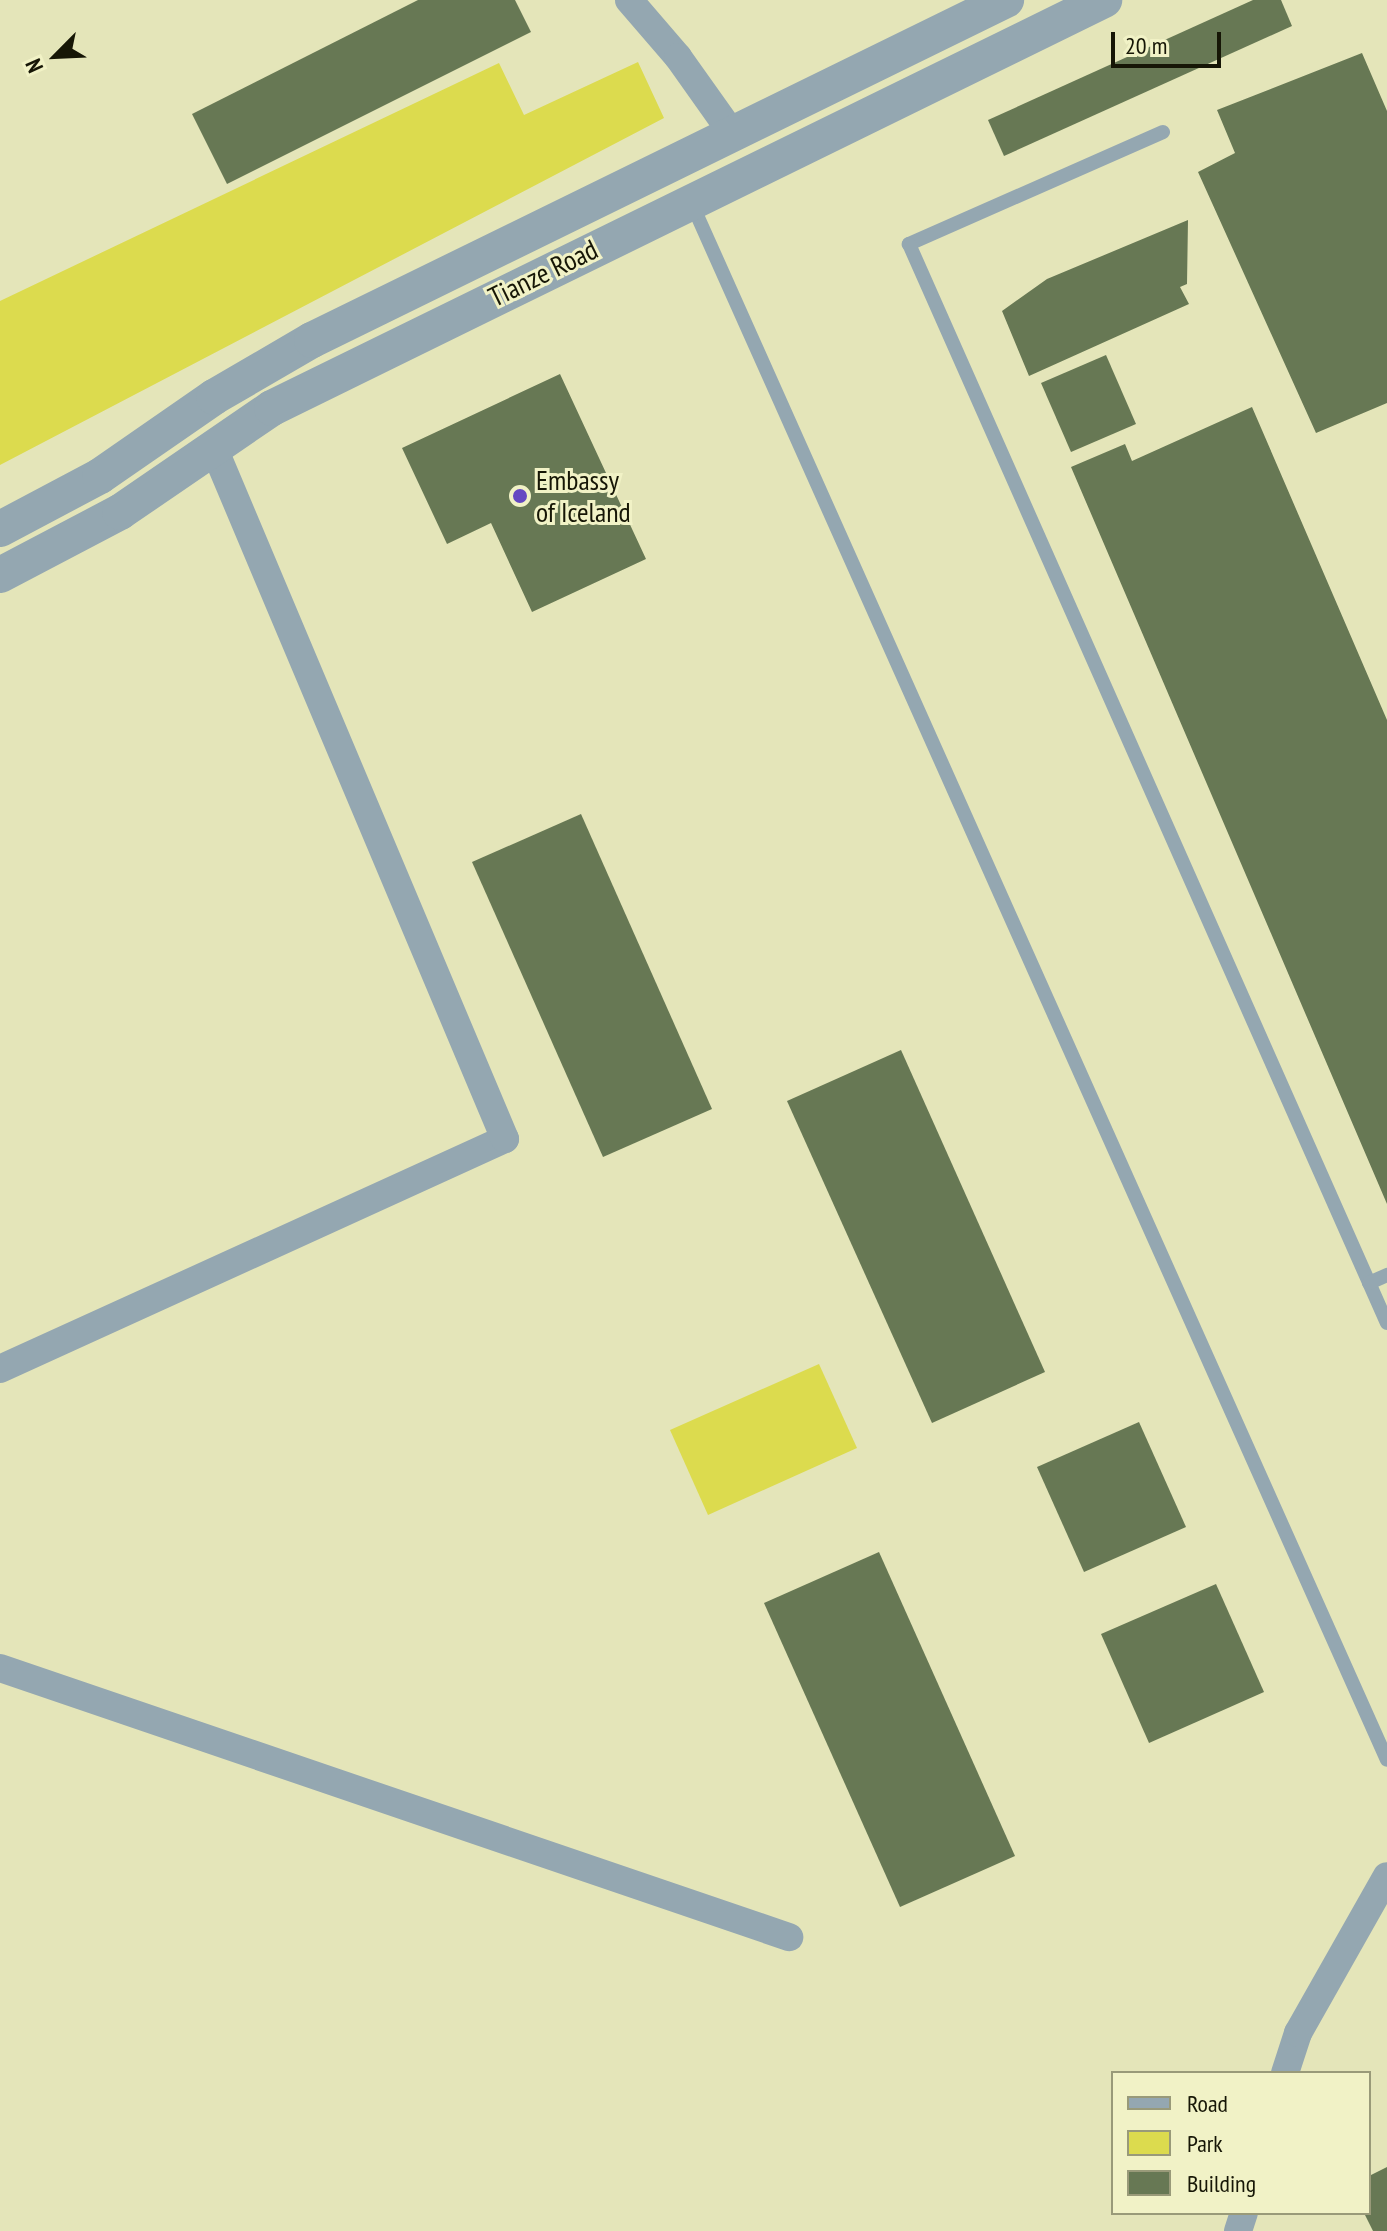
<!DOCTYPE html>
<style>
body{margin:0}
#map{position:relative;width:1387px;height:2231px;overflow:hidden;background:#e4e5b9;font-family:"PT Sans Narrow",sans-serif}
div>[style]{position:absolute}
[style*='--x']{left:calc(var(--x)*1px);top:calc(var(--y)*1px);width:calc(var(--w)*1px);rotate:calc(var(--a)*1deg)}
.green>*{inset:0;background:#dcdb4e}
.building>*{inset:0;background:#677854}
.service>*{height:14px;margin:-7px;padding:0 7px;transform-origin:7px;border-radius:7px;background:#94a7b1}
.minor>*{height:28px;margin:-14px;padding:0 14px;transform-origin:14px;border-radius:14px;background:#94a7b1}
.tertiary>*{height:36px;margin:-18px;padding:0 18px;transform-origin:18px;border-radius:18px;background:#94a7b1}
.dots>*{width:22px;height:22px;translate:-50% -50%;box-sizing:border-box;border:4px solid #f1f2c6;border-radius:50%}
span{translate:-50% -50%;white-space:nowrap;text-align:center;line-height:1.15;-webkit-text-stroke:6px #f1f2c6;paint-order:stroke}
.street-label{font-size:28px;color:#161606}
.poi-label{font-size:28px;color:#161606}
.left{translate:0 -50%;text-align:left}
.legend{position:absolute;left:1111px;top:2071px;width:260px;height:144px;box-sizing:border-box;background:#f1f2c6;border:2px solid #999a79;margin:0;padding:10px 14px;list-style:none;font-size:24px;color:#161606}
.legend li{display:flex;align-items:center;gap:16px;height:40px}
.legend b{width:40px;border:2px solid #999a79}
.north{position:absolute;left:16px;top:16px;width:80px;height:80px;-webkit-text-stroke:6px #f1f2c6;paint-order:stroke;rotate:246deg;font-size:22px;font-weight:700;line-height:32px;text-align:center;color:#161606}
.north::after{content:'';display:block;margin:auto;width:28px;height:36px;background:#161606;clip-path:polygon(50% 0,100% 100%,50% 72%,0 100%)}
.scale{position:absolute;left:1111px;top:32px;width:110px;height:36px;box-sizing:border-box;border:4px solid #161606;border-top:0;padding-left:10px;font-size:24px;line-height:28px;white-space:nowrap;color:#161606;-webkit-text-stroke:6px #f1f2c6;paint-order:stroke}
</style>
<div id="map">
<div class="green">
<i style="clip-path:polygon(638px 62px,664px 118px,0 465px,0 301px,499px 63px,524px 115px)"></i>
<i style="clip-path:polygon(819px 1364px,857px 1448px,708px 1515px,670px 1430px)"></i>
</div>
<div class="building">
<i style="clip-path:polygon(418px 0,515px 0,531px 32px,227px 184px,192px 114px)"></i>
<i style="clip-path:polygon(1253px 0,1281px 0,1292px 26px,1004px 156px,988px 120px)"></i>
<i style="clip-path:polygon(1362px 53px,1387px 111px,1387px 403px,1316px 433px,1198px 172px,1235px 153px,1217px 110px)"></i>
<i style="clip-path:polygon(1188px 220px,1187px 284px,1180px 287px,1189px 304px,1029px 376px,1002px 311px,1047px 279px)"></i>
<i style="clip-path:polygon(1106px 355px,1136px 424px,1071px 452px,1041px 383px)"></i>
<i style="clip-path:polygon(560px 374px,646px 559px,532px 612px,491px 523px,447px 544px,402px 448px)"></i>
<i style="clip-path:polygon(1252px 407px,1387px 720px,1387px 1204px,1071px 467px,1125px 444px,1132px 461px)"></i>
<i style="clip-path:polygon(581px 814px,712px 1109px,603px 1157px,472px 862px)"></i>
<i style="clip-path:polygon(901px 1050px,1045px 1372px,932px 1423px,787px 1101px)"></i>
<i style="clip-path:polygon(1139px 1422px,1186px 1527px,1084px 1572px,1037px 1467px)"></i>
<i style="clip-path:polygon(879px 1552px,1015px 1856px,900px 1907px,764px 1603px)"></i>
<i style="clip-path:polygon(1216px 1584px,1264px 1692px,1149px 1743px,1101px 1634px)"></i>
<i style="clip-path:polygon(1387px 2167px,1387px 2231px,1373px 2231px,1364px 2213px,1369px 2213px,1369px 2176px)"></i>
</div>
<div class="service">
<i style="--x:1163;--y:132;--w:278;--a:156.2"></i>
<i style="--x:909;--y:244;--w:1180;--a:66.11"></i>
<i style="--x:692;--y:204;--w:1704;--a:65.93"></i>
<i style="--x:1369;--y:1283;--w:20;--a:-24"></i>
</div>
<div class="minor">
<i style="--x:629;--y:0;--w:75;--a:49.3"></i>
<i style="--x:678;--y:57;--w:93;--a:54.6"></i>
<i style="--x:0;--y:1369;--w:555;--a:-24.49"></i>
<i style="--x:505;--y:1139;--w:752;--a:-112.85"></i>
<i style="--x:0;--y:1668;--w:834;--a:18.83"></i>
<i style="--x:1285;--y:2073;--w:42;--a:-72"></i>
<i style="--x:1298;--y:2033;--w:180;--a:-60.5"></i>
<i style="--x:1238;--y:2231;--w:19;--a:-72"></i>
</div>
<div class="tertiary">
<i style="--x:0;--y:529;--w:113;--a:-27.9"></i>
<i style="--x:100;--y:476;--w:139;--a:-34.7"></i>
<i style="--x:214;--y:397;--w:113;--a:-30.2"></i>
<i style="--x:312;--y:340;--w:773;--a:-26.1"></i>
<i style="--x:0;--y:575;--w:136;--a:-27.7"></i>
<i style="--x:120;--y:512;--w:184;--a:-34.4"></i>
<i style="--x:272;--y:408;--w:927;--a:-26.12"></i>
</div>
<div class="dots">
<i style="left:520px;top:496px;background:#6549c2"></i>
</div>
<div class="street-label">
<span style="left:543px;top:273px;rotate:-26deg">Tianze Road</span>
</div>
<div class="poi-label">
<span class="left" style="left:536px;top:496px">Embassy<br>of Iceland</span>
</div>
<ul class="legend">
<li><b style="height:10px;background:#94a7b1"></b>Road</li>
<li><b style="height:22px;background:#dcdb4e"></b>Park</li>
<li><b style="height:22px;background:#677854"></b>Building</li>
</ul>
<div class="north">N</div>
<div class="scale">20 m</div>
</div>
